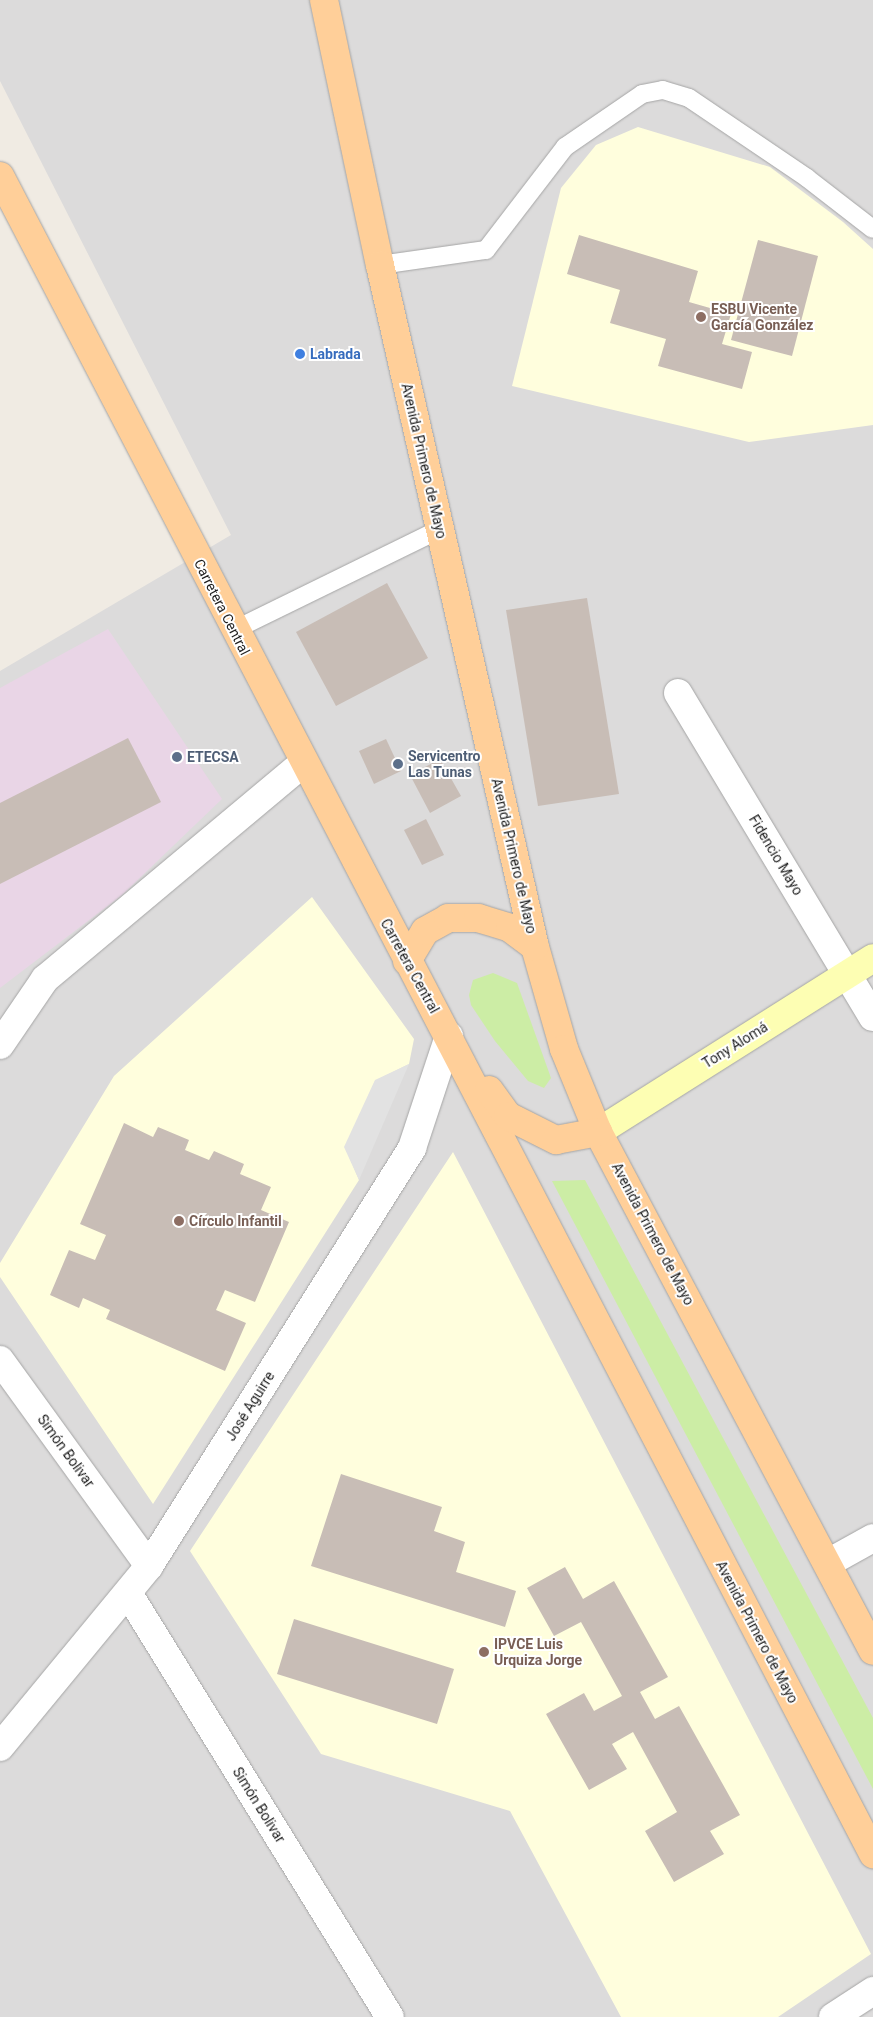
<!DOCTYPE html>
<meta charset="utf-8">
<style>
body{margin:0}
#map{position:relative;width:873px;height:2017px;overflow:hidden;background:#f0ebe3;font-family:Roboto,sans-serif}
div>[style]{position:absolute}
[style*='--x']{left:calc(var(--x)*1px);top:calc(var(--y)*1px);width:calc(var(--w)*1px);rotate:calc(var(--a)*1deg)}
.residential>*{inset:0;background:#dcdbdb}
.industrial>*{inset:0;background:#e9d5e6}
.education>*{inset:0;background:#fffedd}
.grass>*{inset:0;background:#cceda5}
.parking>*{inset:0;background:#e2e2e2}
.building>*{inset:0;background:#c8bdb6}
.roads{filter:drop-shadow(0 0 1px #a5a5a5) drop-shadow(0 0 1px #a5a5a5)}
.lane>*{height:18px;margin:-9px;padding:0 9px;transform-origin:9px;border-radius:9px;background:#fff}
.street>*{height:28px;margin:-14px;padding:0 14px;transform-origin:14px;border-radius:14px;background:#fff}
.secondary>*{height:28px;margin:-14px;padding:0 14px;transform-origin:14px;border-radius:14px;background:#fdfeb3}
.primary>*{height:28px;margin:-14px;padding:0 14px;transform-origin:14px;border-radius:14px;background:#ffcf99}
.dots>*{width:14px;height:14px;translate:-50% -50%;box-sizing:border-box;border:2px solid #fff;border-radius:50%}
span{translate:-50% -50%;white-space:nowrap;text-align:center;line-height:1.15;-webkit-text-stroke:4px #fff;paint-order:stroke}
.education-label{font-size:14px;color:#785e54;font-weight:700}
.left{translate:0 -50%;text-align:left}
.shop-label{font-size:14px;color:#366cbe;font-weight:700}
.street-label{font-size:14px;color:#1e1e1e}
.service-label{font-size:14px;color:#4e5e75;font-weight:700}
</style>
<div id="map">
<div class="residential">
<i style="clip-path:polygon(0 0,873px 0,873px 2017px,0 2017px,0 671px,231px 535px,0 81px)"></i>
</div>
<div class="industrial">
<i style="clip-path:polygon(108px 629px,222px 799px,122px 895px,0 988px,0 688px)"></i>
</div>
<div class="education">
<i style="clip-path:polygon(638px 127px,770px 167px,843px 222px,873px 249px,873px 425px,749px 442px,512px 386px,561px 188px,596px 145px)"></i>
<i style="clip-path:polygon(312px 897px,414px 1039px,409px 1064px,375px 1081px,345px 1147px,359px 1180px,153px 1504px,0 1277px,0 1263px,114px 1076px)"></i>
<i style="clip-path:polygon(453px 1152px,871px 1954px,778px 2017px,621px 2017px,510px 1811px,321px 1754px,190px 1551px)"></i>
</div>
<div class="grass">
<i style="clip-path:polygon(493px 973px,517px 983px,551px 1078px,544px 1088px,528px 1081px,495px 1041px,471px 1005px,469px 995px,473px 980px)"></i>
<i style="clip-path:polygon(585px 1180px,873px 1718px,873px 1789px,552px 1181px)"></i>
</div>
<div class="parking">
<i style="clip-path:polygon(409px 1064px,359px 1180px,344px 1147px,375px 1080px)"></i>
</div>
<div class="building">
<i style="clip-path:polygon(579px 235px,698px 271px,689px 302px,731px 314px,722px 344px,752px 352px,742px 389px,658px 366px,666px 339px,610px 323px,620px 290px,567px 274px)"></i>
<i style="clip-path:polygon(758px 240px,818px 256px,792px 356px,731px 340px)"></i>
<i style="clip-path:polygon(387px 583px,428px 658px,336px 706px,296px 632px)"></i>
<i style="clip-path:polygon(587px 598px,619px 794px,538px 806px,506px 610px)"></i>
<i style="clip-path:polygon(128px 738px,161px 802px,0 884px,0 803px)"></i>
<i style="clip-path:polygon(386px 739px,401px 771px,374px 784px,359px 751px)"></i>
<i style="clip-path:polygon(440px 759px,461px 796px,430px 813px,410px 775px)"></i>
<i style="clip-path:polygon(426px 819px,444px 855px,422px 865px,404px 830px)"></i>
<i style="clip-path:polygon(124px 1123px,153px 1137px,158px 1127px,189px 1140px,185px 1150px,209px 1160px,214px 1151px,244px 1164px,240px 1174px,271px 1187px,261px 1210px,289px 1222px,255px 1302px,225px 1290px,216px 1310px,246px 1323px,225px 1371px,106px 1319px,110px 1310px,83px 1298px,79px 1308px,50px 1295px,69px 1250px,95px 1260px,106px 1235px,80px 1224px)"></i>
<i style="clip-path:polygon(341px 1474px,442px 1507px,434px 1531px,465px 1542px,456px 1572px,516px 1591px,505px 1627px,311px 1566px)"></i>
<i style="clip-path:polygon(565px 1567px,583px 1599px,614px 1581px,668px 1677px,640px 1692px,655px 1719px,679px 1706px,740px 1815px,710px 1831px,724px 1854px,674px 1882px,645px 1831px,677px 1812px,633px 1732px,612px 1744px,627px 1769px,589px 1790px,546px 1714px,584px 1693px,594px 1711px,622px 1696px,581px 1622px,554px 1636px,527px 1588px)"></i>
<i style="clip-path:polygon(294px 1619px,454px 1669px,437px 1724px,277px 1674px)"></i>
</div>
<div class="roads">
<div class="lane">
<i style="--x:380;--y:265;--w:107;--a:-8.1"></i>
<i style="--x:486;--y:250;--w:130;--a:-52.5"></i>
<i style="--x:565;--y:147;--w:93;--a:-34.5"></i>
<i style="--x:642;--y:94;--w:21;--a:-11"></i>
<i style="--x:663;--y:90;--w:27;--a:17"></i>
<i style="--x:689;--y:98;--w:143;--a:34.1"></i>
<i style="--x:807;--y:178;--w:83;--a:37.7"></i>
<i style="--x:234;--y:630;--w:229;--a:-26.1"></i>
</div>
<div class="street">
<i style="--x:678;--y:693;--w:378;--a:59"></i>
<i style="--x:0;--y:1045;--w:80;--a:-55.7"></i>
<i style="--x:45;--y:979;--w:336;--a:-39.9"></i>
<i style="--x:0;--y:1360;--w:254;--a:54.1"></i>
<i style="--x:828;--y:1563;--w:51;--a:-29.1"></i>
<i style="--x:128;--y:1593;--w:498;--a:58.3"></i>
<i style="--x:0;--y:1747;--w:234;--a:-50.5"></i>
<i style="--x:149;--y:1566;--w:494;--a:-57.8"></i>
<i style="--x:412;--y:1148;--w:118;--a:-71.7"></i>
<i style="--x:833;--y:2017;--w:48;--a:-33"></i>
</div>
<div class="secondary">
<i style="--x:598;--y:1132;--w:325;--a:-32.3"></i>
</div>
<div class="primary">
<i style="--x:324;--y:0;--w:271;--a:78.1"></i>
<i style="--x:380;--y:265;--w:699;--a:77.2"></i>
<i style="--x:535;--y:947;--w:106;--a:74.1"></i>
<i style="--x:564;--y:1049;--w:90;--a:67.7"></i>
<i style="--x:598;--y:1132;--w:587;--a:62.08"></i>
<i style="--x:0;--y:176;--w:1892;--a:62.51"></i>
<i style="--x:407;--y:961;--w:35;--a:-59"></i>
<i style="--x:425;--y:931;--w:26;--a:-29"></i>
<i style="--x:448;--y:918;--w:30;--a:0"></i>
<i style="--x:478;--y:918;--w:34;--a:17"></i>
<i style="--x:510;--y:928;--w:31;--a:37"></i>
<i style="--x:489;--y:1090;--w:32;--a:54"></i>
<i style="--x:508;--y:1116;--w:54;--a:26.6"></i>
<i style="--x:556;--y:1140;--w:43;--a:-10.8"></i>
</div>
</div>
<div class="dots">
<i style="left:701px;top:317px;background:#8d6e63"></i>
<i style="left:300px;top:354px;background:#3f7fe0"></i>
<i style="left:177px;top:757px;background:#5c6f8a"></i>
<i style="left:398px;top:764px;background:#5c6f8a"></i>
<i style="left:179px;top:1221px;background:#8d6e63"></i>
<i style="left:484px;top:1652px;background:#8d6e63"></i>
</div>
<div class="education-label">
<span class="left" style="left:711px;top:317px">ESBU Vicente<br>García González</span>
<span class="left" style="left:189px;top:1221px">Círculo Infantil</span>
<span class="left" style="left:494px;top:1652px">IPVCE Luis<br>Urquiza Jorge</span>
</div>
<div class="shop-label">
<span class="left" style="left:310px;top:354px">Labrada</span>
</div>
<div class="street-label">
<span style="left:424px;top:461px;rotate:77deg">Avenida Primero de Mayo</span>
<span style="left:222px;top:607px;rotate:63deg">Carretera Central</span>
<span style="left:776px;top:855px;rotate:59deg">Fidencio Mayo</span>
<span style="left:514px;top:856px;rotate:77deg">Avenida Primero de Mayo</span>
<span style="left:410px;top:966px;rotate:61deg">Carretera Central</span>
<span style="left:735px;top:1045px;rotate:-32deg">Tony Alomá</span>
<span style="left:653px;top:1234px;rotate:62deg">Avenida Primero de Mayo</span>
<span style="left:250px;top:1406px;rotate:-58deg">José Aguirre</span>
<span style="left:66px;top:1451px;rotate:54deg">Simón Bolivar</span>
<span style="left:757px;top:1632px;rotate:62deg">Avenida Primero de Mayo</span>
<span style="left:259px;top:1805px;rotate:58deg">Simón Bolivar</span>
</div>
<div class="service-label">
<span class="left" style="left:408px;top:764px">Servicentro<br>Las Tunas</span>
<span class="left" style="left:187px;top:757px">ETECSA</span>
</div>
</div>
